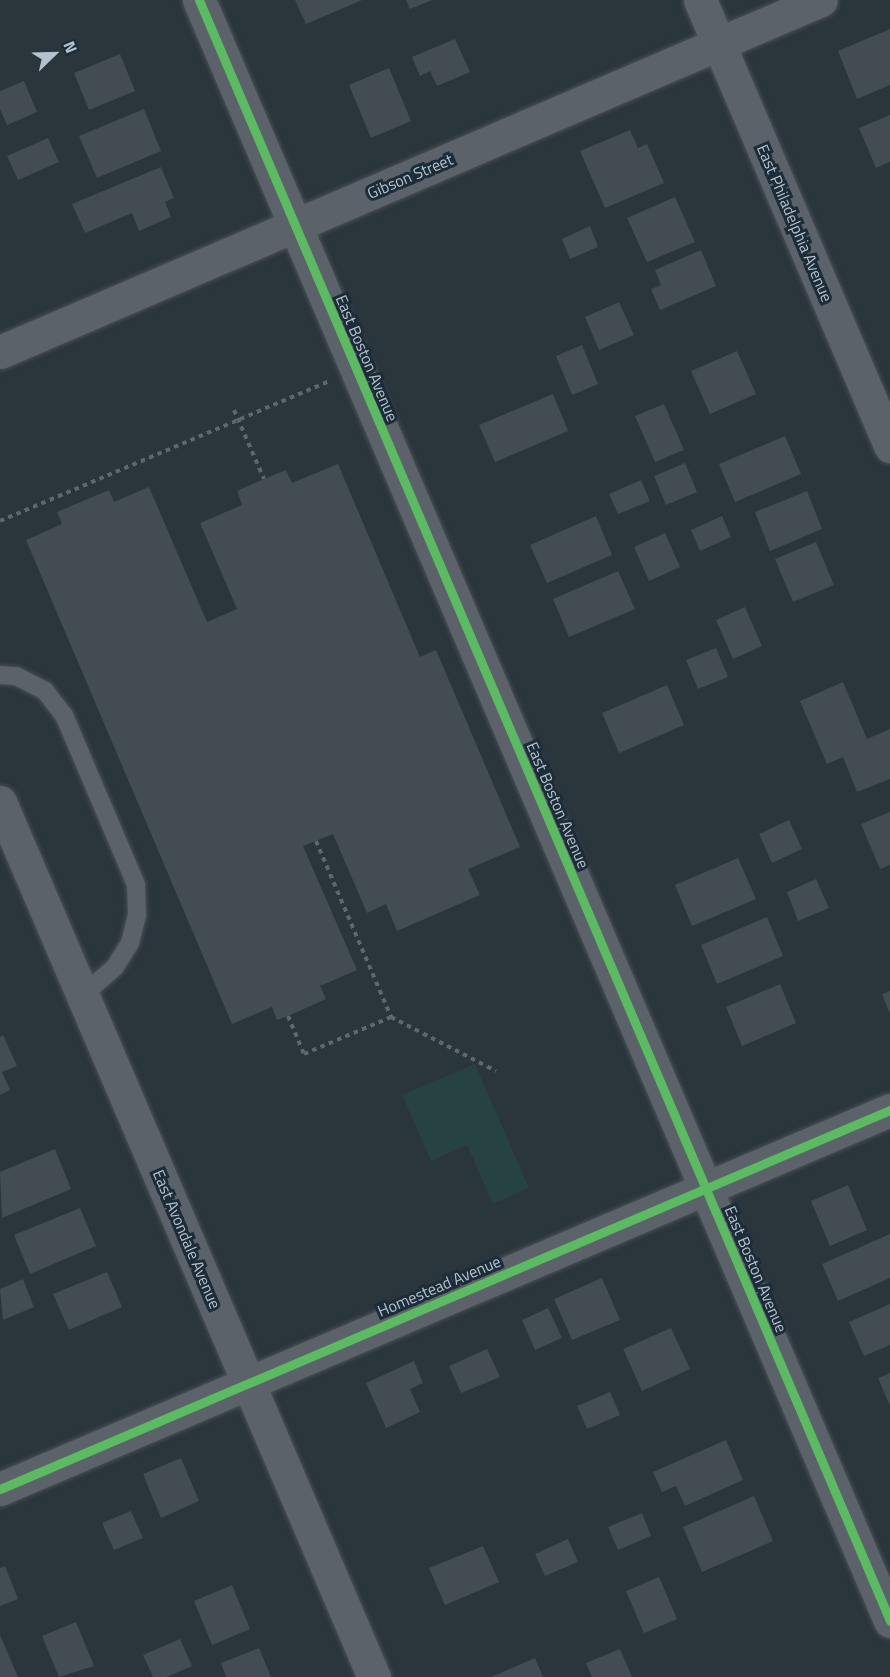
<!DOCTYPE html>
<style>
body{margin:0}
#map{position:relative;width:890px;height:1677px;overflow:hidden;background:#2b353c;font-family:"Titillium Web",sans-serif}
div>[style]{position:absolute}
[style*='--x']{left:calc(var(--x)*1px);top:calc(var(--y)*1px);width:calc(var(--w)*1px);rotate:calc(var(--a)*1deg)}
.green>*{inset:0;background:#264243}
.building>*{inset:0;background:#434c52}
.path>*{height:4px;margin-top:-2px;transform-origin:0;background:repeating-linear-gradient(90deg,#5f676c 0 4.5px,transparent 0 9px)}
.roads{filter:drop-shadow(0 0 2px #495056) drop-shadow(0 0 2px #495056)}
.service>*{height:18px;margin:-9px;padding:0 9px;transform-origin:9px;border-radius:9px;background:#5c6269}
.minor>*{height:33px;margin:-16.5px;padding:0 16.5px;transform-origin:16.5px;border-radius:16.5px;background:#5c6269}
.cycleway>*{height:9px;margin:-4.5px;padding:0 4.5px;transform-origin:4.5px;border-radius:4.5px;background:#5cba63}
span{translate:-50% -50%;white-space:nowrap;text-align:center;line-height:1.15;-webkit-text-stroke:6px #1c2c38;paint-order:stroke}
.street-label{font-size:16px;color:#b5c1cd}
.north{position:absolute;left:24px;top:24px;width:60px;height:60px;-webkit-text-stroke:4px #1c2c38;paint-order:stroke;rotate:67deg;font-size:16px;font-weight:700;line-height:24px;text-align:center;color:#b5c1cd}
.north::after{content:'';display:block;margin:auto;width:21px;height:27px;background:#b5c1cd;clip-path:polygon(50% 0,100% 100%,50% 72%,0 100%)}
</style>
<div id="map">
<div class="green">
<i style="clip-path:polygon(475px 1064px,529px 1188px,493px 1204px,467px 1145px,431px 1161px,402px 1095px)"></i>
</div>
<div class="building">
<i style="clip-path:polygon(295px 0,362px 0,306px 24px)"></i>
<i style="clip-path:polygon(406px 0,432px 0,410px 9px)"></i>
<i style="clip-path:polygon(890px 29px,890px 85px,857px 99px,838px 51px)"></i>
<i style="clip-path:polygon(455px 39px,470px 72px,437px 86px,430px 71px,420px 76px,412px 57px)"></i>
<i style="clip-path:polygon(120px 54px,135px 91px,89px 110px,74px 73px)"></i>
<i style="clip-path:polygon(389px 68px,411px 121px,371px 138px,349px 85px)"></i>
<i style="clip-path:polygon(24px 81px,37px 112px,7px 125px,0 109px,0 91px)"></i>
<i style="clip-path:polygon(144px 109px,161px 151px,97px 178px,79px 136px)"></i>
<i style="clip-path:polygon(890px 115px,890px 162px,876px 168px,859px 128px)"></i>
<i style="clip-path:polygon(630px 130px,638px 148px,647px 144px,664px 183px,605px 208px,580px 151px)"></i>
<i style="clip-path:polygon(48px 138px,59px 162px,18px 180px,7px 156px)"></i>
<i style="clip-path:polygon(161px 167px,174px 198px,165px 202px,171px 217px,139px 231px,132px 213px,85px 233px,72px 204px)"></i>
<i style="clip-path:polygon(675px 197px,695px 242px,647px 262px,627px 218px)"></i>
<i style="clip-path:polygon(590px 226px,598px 247px,570px 259px,562px 239px)"></i>
<i style="clip-path:polygon(701px 250px,716px 286px,660px 310px,651px 289px,661px 285px,655px 270px)"></i>
<i style="clip-path:polygon(619px 302px,634px 335px,599px 350px,585px 317px)"></i>
<i style="clip-path:polygon(582px 345px,598px 384px,572px 395px,556px 356px)"></i>
<i style="clip-path:polygon(737px 351px,756px 394px,710px 414px,691px 371px)"></i>
<i style="clip-path:polygon(553px 394px,568px 431px,495px 462px,479px 425px)"></i>
<i style="clip-path:polygon(664px 404px,684px 450px,655px 462px,635px 416px)"></i>
<i style="clip-path:polygon(785px 436px,801px 474px,735px 502px,719px 464px)"></i>
<i style="clip-path:polygon(685px 463px,697px 492px,666px 505px,654px 476px)"></i>
<i style="clip-path:polygon(338px 464px,420px 657px,436px 650px,520px 847px,468px 869px,480px 895px,397px 931px,386px 904px,367px 913px,333px 834px,303px 846px,357px 970px,320px 986px,326px 999px,288px 1016px,277px 1020px,272px 1007px,232px 1024px,26px 540px,62px 524px,57px 512px,109px 490px,114px 502px,149px 487px,207px 622px,237px 609px,200px 523px,242px 505px,237px 491px,264px 479px,286px 470px,292px 483px)"></i>
<i style="clip-path:polygon(641px 480px,650px 501px,618px 514px,609px 494px)"></i>
<i style="clip-path:polygon(807px 491px,822px 529px,770px 551px,755px 512px)"></i>
<i style="clip-path:polygon(596px 516px,612px 555px,547px 583px,530px 545px)"></i>
<i style="clip-path:polygon(722px 516px,731px 537px,700px 551px,691px 530px)"></i>
<i style="clip-path:polygon(665px 533px,680px 567px,649px 581px,634px 547px)"></i>
<i style="clip-path:polygon(816px 542px,834px 585px,793px 602px,775px 559px)"></i>
<i style="clip-path:polygon(618px 571px,635px 609px,569px 637px,553px 599px)"></i>
<i style="clip-path:polygon(745px 607px,762px 646px,733px 659px,716px 620px)"></i>
<i style="clip-path:polygon(716px 648px,728px 677px,698px 689px,686px 660px)"></i>
<i style="clip-path:polygon(843px 682px,867px 739px,890px 729px,890px 779px,857px 792px,843px 757px,827px 764px,800px 701px)"></i>
<i style="clip-path:polygon(667px 685px,684px 725px,619px 753px,602px 713px)"></i>
<i style="clip-path:polygon(890px 812px,890px 865px,880px 869px,861px 824px)"></i>
<i style="clip-path:polygon(789px 820px,802px 849px,772px 863px,759px 834px)"></i>
<i style="clip-path:polygon(738px 858px,756px 899px,692px 926px,675px 885px)"></i>
<i style="clip-path:polygon(816px 879px,829px 908px,798px 921px,787px 892px)"></i>
<i style="clip-path:polygon(767px 917px,783px 956px,717px 984px,701px 945px)"></i>
<i style="clip-path:polygon(780px 984px,796px 1023px,742px 1046px,726px 1007px)"></i>
<i style="clip-path:polygon(890px 991px,890px 1014px,882px 994px)"></i>
<i style="clip-path:polygon(3px 1035px,17px 1066px,2px 1072px,10px 1090px,0 1095px,0 1037px)"></i>
<i style="clip-path:polygon(55px 1149px,71px 1189px,2px 1218px,0 1172px)"></i>
<i style="clip-path:polygon(848px 1185px,867px 1230px,830px 1246px,811px 1201px)"></i>
<i style="clip-path:polygon(80px 1208px,96px 1246px,30px 1274px,14px 1235px)"></i>
<i style="clip-path:polygon(890px 1234px,890px 1278px,838px 1301px,822px 1264px)"></i>
<i style="clip-path:polygon(107px 1272px,122px 1307px,69px 1330px,53px 1294px)"></i>
<i style="clip-path:polygon(602px 1278px,620px 1320px,572px 1340px,554px 1299px)"></i>
<i style="clip-path:polygon(23px 1279px,34px 1307px,3px 1320px,0 1289px)"></i>
<i style="clip-path:polygon(890px 1304px,890px 1345px,864px 1356px,849px 1322px)"></i>
<i style="clip-path:polygon(548px 1308px,562px 1338px,535px 1350px,522px 1320px)"></i>
<i style="clip-path:polygon(671px 1328px,690px 1369px,642px 1391px,623px 1349px)"></i>
<i style="clip-path:polygon(487px 1349px,500px 1377px,461px 1393px,449px 1366px)"></i>
<i style="clip-path:polygon(414px 1361px,423px 1383px,410px 1389px,420px 1412px,386px 1428px,366px 1383px)"></i>
<i style="clip-path:polygon(890px 1373px,890px 1406px,878px 1378px)"></i>
<i style="clip-path:polygon(610px 1392px,620px 1415px,587px 1429px,577px 1406px)"></i>
<i style="clip-path:polygon(726px 1440px,743px 1480px,685px 1506px,676px 1486px,662px 1492px,653px 1472px)"></i>
<i style="clip-path:polygon(181px 1458px,199px 1501px,161px 1518px,143px 1474px)"></i>
<i style="clip-path:polygon(754px 1496px,773px 1541px,702px 1572px,683px 1527px)"></i>
<i style="clip-path:polygon(131px 1511px,143px 1538px,114px 1550px,102px 1523px)"></i>
<i style="clip-path:polygon(642px 1513px,651px 1536px,618px 1550px,608px 1527px)"></i>
<i style="clip-path:polygon(568px 1539px,578px 1562px,545px 1576px,535px 1554px)"></i>
<i style="clip-path:polygon(483px 1546px,499px 1582px,445px 1605px,429px 1568px)"></i>
<i style="clip-path:polygon(5px 1566px,18px 1599px,0 1606px,0 1568px)"></i>
<i style="clip-path:polygon(659px 1577px,677px 1619px,644px 1633px,626px 1591px)"></i>
<i style="clip-path:polygon(232px 1585px,250px 1629px,212px 1645px,194px 1601px)"></i>
<i style="clip-path:polygon(76px 1622px,94px 1666px,59px 1677px,42px 1636px)"></i>
<i style="clip-path:polygon(0 1635px,18px 1677px,0 1677px)"></i>
<i style="clip-path:polygon(180px 1639px,192px 1666px,167px 1677px,153px 1677px,143px 1655px)"></i>
<i style="clip-path:polygon(259px 1648px,271px 1677px,226px 1677px,221px 1663px)"></i>
<i style="clip-path:polygon(620px 1649px,632px 1677px,592px 1677px,586px 1663px)"></i>
<i style="clip-path:polygon(535px 1658px,543px 1677px,491px 1677px)"></i>
</div>
<div class="path">
<i style="--x:234;--y:410;--w:75;--a:66.5"></i>
<i style="--x:0;--y:521;--w:356;--a:-23"></i>
<i style="--x:316;--y:841;--w:191;--a:66.9"></i>
<i style="--x:391;--y:1017;--w:118;--a:27.2"></i>
<i style="--x:288;--y:1016;--w:41;--a:67.2"></i>
<i style="--x:304;--y:1054;--w:95;--a:-23"></i>
</div>
<div class="roads">
<div class="service">
<i style="--x:0;--y:675;--w:16;--a:4"></i>
<i style="--x:16;--y:676;--w:33;--a:27"></i>
<i style="--x:45;--y:691;--w:31;--a:52"></i>
<i style="--x:64;--y:715;--w:185;--a:67"></i>
<i style="--x:136;--y:885;--w:30;--a:88"></i>
<i style="--x:137;--y:915;--w:29;--a:104"></i>
<i style="--x:130;--y:943;--w:28;--a:122"></i>
<i style="--x:115;--y:967;--w:43;--a:138.8"></i>
</div>
<div class="minor">
<i style="--x:199;--y:0;--w:1762;--a:66.91"></i>
<i style="--x:700;--y:0;--w:485;--a:66.9"></i>
<i style="--x:0;--y:352;--w:893;--a:-23.21"></i>
<i style="--x:0;--y:802;--w:952;--a:66.86"></i>
<i style="--x:0;--y:1489;--w:967;--a:-23.07"></i>
</div>
</div>
<div class="cycleway">
<i style="--x:199;--y:0;--w:1762;--a:66.91"></i>
<i style="--x:0;--y:1489;--w:967;--a:-23.07"></i>
</div>
<div class="street-label">
<span style="left:410px;top:176px;rotate:-23deg">Gibson Street</span>
<span style="left:795px;top:223px;rotate:67deg">East Philadelphia Avenue</span>
<span style="left:367px;top:358px;rotate:67deg">East Boston Avenue</span>
<span style="left:558px;top:805px;rotate:67deg">East Boston Avenue</span>
<span style="left:187px;top:1239px;rotate:67deg">East Avondale Avenue</span>
<span style="left:756px;top:1269px;rotate:67deg">East Boston Avenue</span>
<span style="left:439px;top:1286px;rotate:-23deg">Homestead Avenue</span>
</div>
<div class="north">N</div>
</div>
